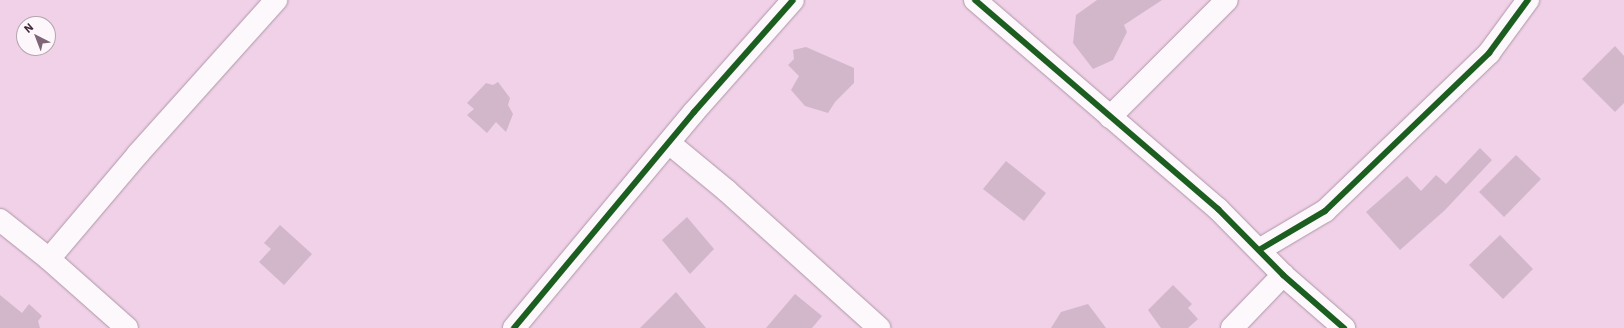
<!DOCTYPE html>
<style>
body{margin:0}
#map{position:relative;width:1624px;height:328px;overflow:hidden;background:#f0d1e7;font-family:"IBM Plex Sans",sans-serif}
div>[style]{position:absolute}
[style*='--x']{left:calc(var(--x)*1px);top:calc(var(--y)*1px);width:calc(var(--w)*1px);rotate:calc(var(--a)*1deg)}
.building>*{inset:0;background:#d1b7c9}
.roads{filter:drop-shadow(0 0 1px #ad96a7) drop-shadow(0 0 1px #ad96a7)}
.minor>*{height:22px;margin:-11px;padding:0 11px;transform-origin:11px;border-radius:11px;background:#fdf8fb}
.cycleway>*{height:6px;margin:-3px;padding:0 3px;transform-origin:3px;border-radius:3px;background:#1b5e20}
span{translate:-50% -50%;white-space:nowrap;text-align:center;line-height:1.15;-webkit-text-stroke:3px #fdf7fb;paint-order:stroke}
.north{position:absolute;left:16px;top:16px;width:40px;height:40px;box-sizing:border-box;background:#fdf7fb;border:1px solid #b2a5ae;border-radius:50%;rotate:318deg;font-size:11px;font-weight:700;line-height:16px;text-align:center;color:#412b3b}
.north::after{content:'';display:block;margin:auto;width:14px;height:18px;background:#7e6577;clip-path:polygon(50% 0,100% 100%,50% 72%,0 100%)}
</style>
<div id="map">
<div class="building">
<i style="clip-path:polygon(1097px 0,1162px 0,1124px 25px,1127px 32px,1113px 60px,1093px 69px,1073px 43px,1076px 15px)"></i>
<i style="clip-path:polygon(1615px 46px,1624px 56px,1624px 103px,1615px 112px,1582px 79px)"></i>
<i style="clip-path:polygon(806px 47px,854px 68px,854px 83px,835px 102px,828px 113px,805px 106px,791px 90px,799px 76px,788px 65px,794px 59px,793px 50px)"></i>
<i style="clip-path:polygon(498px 82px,510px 98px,508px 105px,513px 114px,506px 132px,496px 122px,487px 133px,467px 115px,474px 109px,467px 103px,486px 83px,493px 85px)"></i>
<i style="clip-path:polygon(1480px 148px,1492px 160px,1445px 210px,1400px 250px,1366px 212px,1407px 176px,1421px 191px,1436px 175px,1446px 184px)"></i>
<i style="clip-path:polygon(1516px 155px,1541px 179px,1504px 217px,1479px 192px)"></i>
<i style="clip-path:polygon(1006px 161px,1046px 193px,1024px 221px,983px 189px)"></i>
<i style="clip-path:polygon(687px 217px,714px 249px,690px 274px,662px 240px)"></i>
<i style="clip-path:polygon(280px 225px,312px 254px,284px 285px,259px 262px,271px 249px,264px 243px)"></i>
<i style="clip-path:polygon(1500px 235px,1533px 269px,1503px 299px,1469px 265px)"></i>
<i style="clip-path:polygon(1173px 285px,1192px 304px,1188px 308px,1198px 319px,1188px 328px,1161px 328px,1148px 310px)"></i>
<i style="clip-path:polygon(676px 292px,706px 328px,640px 328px)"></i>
<i style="clip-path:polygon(795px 294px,822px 316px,812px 328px,766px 328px)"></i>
<i style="clip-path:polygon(0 295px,22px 313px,29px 304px,42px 316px,38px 321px,40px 328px,0 328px)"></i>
<i style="clip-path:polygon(1088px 304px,1106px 328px,1051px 328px,1061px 312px)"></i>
</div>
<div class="roads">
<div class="minor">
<i style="--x:975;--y:0;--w:321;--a:40.7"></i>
<i style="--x:1218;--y:209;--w:93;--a:45.4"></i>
<i style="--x:1283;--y:275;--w:81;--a:41"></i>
<i style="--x:1110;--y:117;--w:165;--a:-45"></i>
<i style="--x:669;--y:143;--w:75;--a:39.6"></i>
<i style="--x:727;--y:191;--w:205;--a:42"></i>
<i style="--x:0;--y:220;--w:63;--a:38.5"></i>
<i style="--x:49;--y:259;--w:104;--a:41.5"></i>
<i style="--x:1259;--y:250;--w:77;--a:-30.6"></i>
<i style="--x:1325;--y:211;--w:228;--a:-43.9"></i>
<i style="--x:1489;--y:53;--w:66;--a:-53.7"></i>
<i style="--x:49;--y:259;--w:138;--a:-49.7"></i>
<i style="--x:138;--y:154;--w:207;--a:-48.1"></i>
<i style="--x:514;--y:328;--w:281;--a:-50.2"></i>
<i style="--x:694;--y:112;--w:149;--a:-48.5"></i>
<i style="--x:1232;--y:328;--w:74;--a:-46.1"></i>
</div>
</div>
<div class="cycleway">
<i style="--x:975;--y:0;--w:321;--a:40.7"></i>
<i style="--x:1218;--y:209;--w:93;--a:45.4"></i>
<i style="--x:1283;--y:275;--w:81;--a:41"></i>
<i style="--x:1259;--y:250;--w:77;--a:-30.6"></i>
<i style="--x:1325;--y:211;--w:228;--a:-43.9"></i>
<i style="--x:1489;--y:53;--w:66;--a:-53.7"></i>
<i style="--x:514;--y:328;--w:281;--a:-50.2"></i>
<i style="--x:694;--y:112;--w:149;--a:-48.5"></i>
</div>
<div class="north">N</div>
</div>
